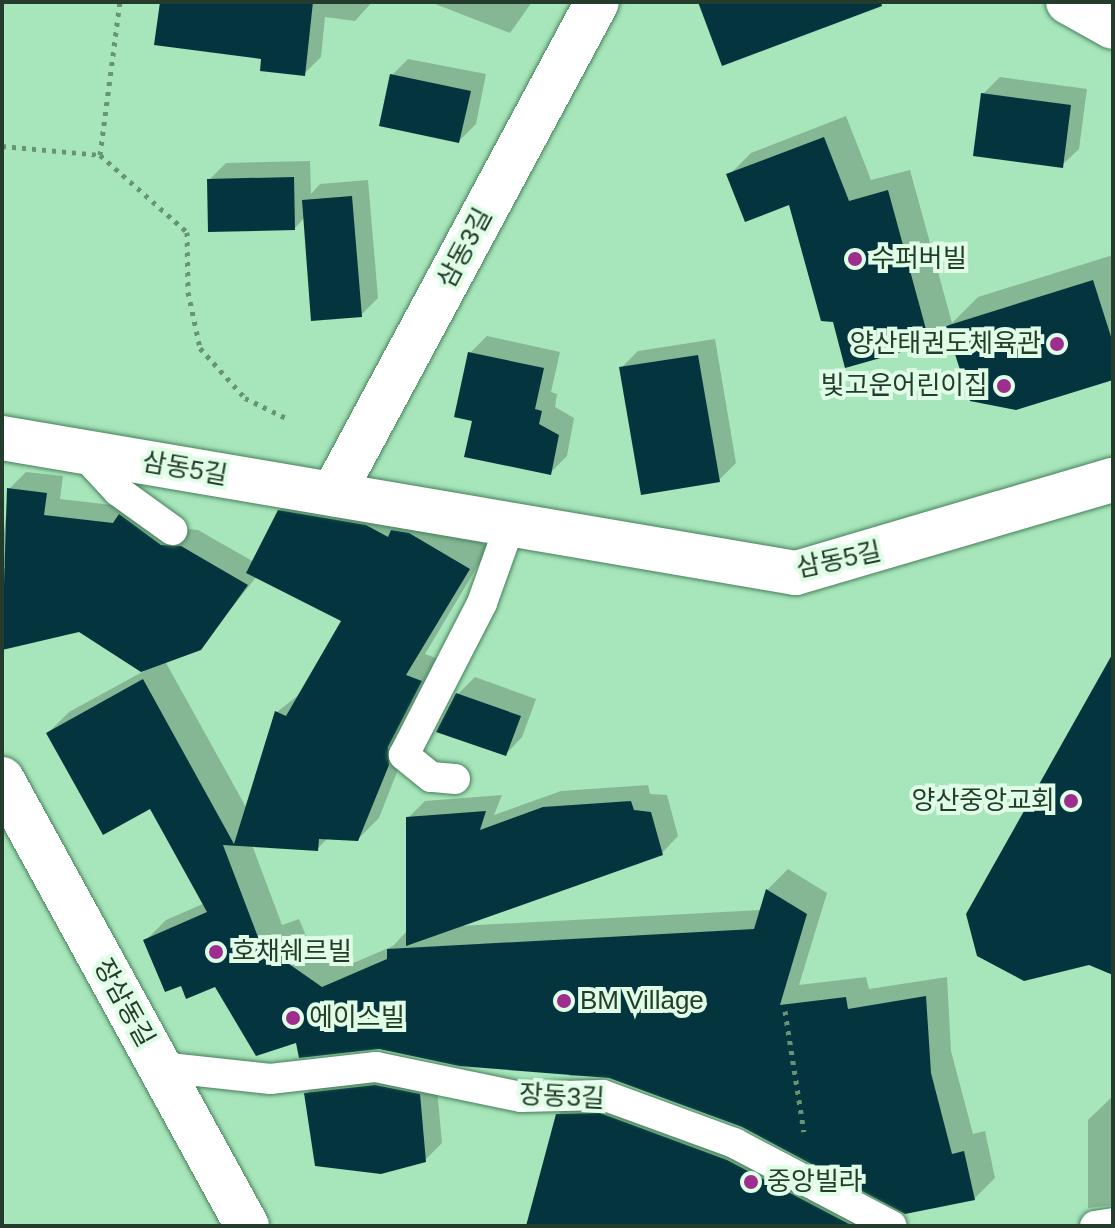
<!DOCTYPE html>
<meta charset="utf-8">
<style>
body{margin:0}
#map{position:relative;width:1115px;height:1228px;overflow:hidden;background:#a7e5ba;font-family:Arial,"Noto Sans KR",sans-serif}
div>[style]{position:absolute}
[style*='--x']{left:calc(var(--x)*1px);top:calc(var(--y)*1px);width:calc(var(--w)*1px);rotate:calc(var(--a)*1deg)}
.shadow>*{inset:0;background:#0003}
.building>*{inset:0;background:#04353f}
.path>*{height:5px;margin-top:-2.5px;transform-origin:0;background:repeating-linear-gradient(90deg,#689476 0 4px,transparent 0 10px)}
.roads{filter:drop-shadow(0 0 2px #447f59) drop-shadow(0 0 2px #447f59)}
.service>*{height:30px;margin:-15px;padding:0 15px;transform-origin:15px;border-radius:15px;background:#fff}
.minor>*{height:44px;margin:-22px;padding:0 22px;transform-origin:22px;border-radius:22px;background:#fff}
.dots>*{width:22px;height:22px;translate:-50% -50%;box-sizing:border-box;border:4px solid #dffde7;border-radius:50%}
span{translate:-50% -50%;white-space:nowrap;text-align:center;line-height:1.15;-webkit-text-stroke:8px #dffde7;paint-order:stroke}
.street-label{font-size:26px;color:#233c2b}
.poi-label{font-size:26px;color:#233c2b}
.left{translate:0 -50%;text-align:left}
.right{translate:-100% -50%;text-align:right}
.frame{position:absolute;inset:0;border:4px solid #233c2b;pointer-events:none}
</style>
<div id="map">
<div class="shadow">
<i style="clip-path:polygon(162px 2px,372px 2px,355px 21px,325px 17px,321px 57px,304px 74px,263px 57px)"></i>
<i style="clip-path:polygon(430px 2px,532px 2px,510px 33px)"></i>
<i style="clip-path:polygon(408px 59px,486px 74px,476px 124px,459px 141px,392px 75px)"></i>
<i style="clip-path:polygon(1000px 77px,1087px 89px,1079px 149px,1062px 165px,983px 94px)"></i>
<i style="clip-path:polygon(846px 116px,871px 180px,910px 170px,952px 323px,978px 297px,1113px 255px,1113px 378px,972px 399px,948px 324px,929px 343px,834px 320px,790px 202px,729px 175px,751px 153px)"></i>
<i style="clip-path:polygon(310px 161px,311px 194px,320px 184px,368px 180px,378px 298px,361px 315px,305px 217px,295px 228px,209px 180px,226px 163px)"></i>
<i style="clip-path:polygon(487px 336px,560px 352px,551px 392px,557px 394px,555px 407px,574px 418px,567px 456px,550px 473px,474px 419px,470px 353px)"></i>
<i style="clip-path:polygon(715px 339px,736px 463px,719px 480px,621px 368px,638px 351px)"></i>
<i style="clip-path:polygon(evenodd,26px 472px,63px 476px,60px 499px,129px 507px,179px 528px,198px 530px,254px 562px,279px 511px,300px 490px,430px 512px,489px 547px,425px 654px,441px 660px,379px 818px,358px 839px,328px 838px,317px 849px,252px 845px,282px 925px,299px 919px,309px 943px,344px 967px,393px 946px,408px 930px,408px 818px,425px 801px,502px 795px,494px 815px,561px 791px,648px 785px,650px 794px,667px 795px,678px 836px,662px 853px,459px 926px,761px 910px,767px 890px,788px 869px,827px 893px,799px 985px,866px 977px,869px 989px,947px 977px,951px 1051px,973px 1134px,985px 1131px,995px 1178px,974px 1199px,610px 1076px,569px 1076px,571px 1069px,298px 1040px,216px 984px,182px 983px,145px 941px,166px 920px,205px 903px,151px 806px,48px 733px,69px 712px,144px 671px,79px 630px,2px 648px,2px 569px,8px 567px,2px 565px,2px 550px,9px 489px,26px 472px,257px 576px,343px 621px,301px 693px,277px 712px,247px 809px,165px 661px,200px 648px,257px 576px)"></i>
<i style="clip-path:polygon(475px 677px,536px 699px,522px 737px,506px 754px,458px 694px)"></i>
<i style="clip-path:polygon(323px 1077px,436px 1078px,442px 1143px,425px 1160px,306px 1094px)"></i>
<i style="clip-path:polygon(621px 1094px,883px 1226px,648px 1226px,623px 1219px,621px 1226px,528px 1226px,558px 1115px,578px 1095px)"></i>
<i style="clip-path:polygon(1111px 1098px,1113px 1205px,1088px 1208px,1088px 1120px)"></i>
</div>
<div class="building">
<i style="clip-path:polygon(160px 2px,313px 2px,305px 76px,260px 71px,261px 59px,154px 45px)"></i>
<i style="clip-path:polygon(698px 2px,881px 2px,882px 6px,722px 66px)"></i>
<i style="clip-path:polygon(390px 74px,471px 91px,459px 143px,379px 126px)"></i>
<i style="clip-path:polygon(981px 93px,1071px 105px,1063px 168px,973px 156px)"></i>
<i style="clip-path:polygon(824px 137px,849px 201px,888px 190px,930px 344px,845px 368px,833px 322px,821px 321px,789px 205px,745px 222px,726px 174px)"></i>
<i style="clip-path:polygon(294px 177px,295px 230px,208px 232px,207px 179px)"></i>
<i style="clip-path:polygon(352px 196px,362px 317px,311px 321px,302px 200px)"></i>
<i style="clip-path:polygon(1093px 280px,1113px 343px,1113px 380px,1016px 410px,970px 401px,946px 326px)"></i>
<i style="clip-path:polygon(468px 352px,544px 368px,535px 409px,542px 411px,539px 424px,559px 435px,551px 475px,464px 457px,472px 421px,454px 417px)"></i>
<i style="clip-path:polygon(698px 355px,720px 482px,641px 495px,619px 367px)"></i>
<i style="clip-path:polygon(7px 488px,47px 493px,44px 515px,113px 523px,119px 514px,161px 545px,181px 546px,248px 585px,201px 650px,141px 672px,79px 632px,2px 650px)"></i>
<i style="clip-path:polygon(278px 510px,366px 525px,388px 537px,391px 530px,409px 533px,470px 569px,406px 675px,422px 681px,388px 747px,389px 765px,358px 841px,319px 839px,318px 851px,223px 845px,261px 945px,278px 938px,289px 964px,322px 987px,387px 959px,387px 949px,754px 929px,766px 889px,807px 914px,780px 1005px,846px 997px,848px 1009px,926px 996px,931px 1073px,952px 1154px,964px 1151px,975px 1200px,905px 1214px,742px 1127px,609px 1078px,459px 1066px,379px 1049px,299px 1058px,296px 1043px,256px 1056px,215px 987px,186px 999px,181px 986px,165px 992px,143px 940px,207px 912px,150px 809px,103px 835px,46px 733px,143px 679px,234px 844px,275px 711px,286px 716px,341px 621px,246px 573px)"></i>
<i style="clip-path:polygon(1113px 653px,1113px 975px,1089px 965px,1024px 981px,977px 956px,966px 914px)"></i>
<i style="clip-path:polygon(456px 693px,521px 716px,506px 756px,436px 732px)"></i>
<i style="clip-path:polygon(631px 801px,634px 810px,651px 812px,663px 855px,406px 946px,406px 817px,486px 811px,480px 830px,543px 807px)"></i>
<i style="clip-path:polygon(375px 1085px,420px 1094px,426px 1162px,381px 1174px,315px 1166px,304px 1093px)"></i>
<i style="clip-path:polygon(600px 1113px,727px 1160px,851px 1225px,526px 1226px,556px 1114px)"></i>
</div>
<div class="path">
<i style="--x:2;--y:146;--w:98;--a:5.2"></i>
<i style="--x:100;--y:155;--w:154;--a:-82.6"></i>
<i style="--x:100;--y:155;--w:116;--a:41.5"></i>
<i style="--x:187;--y:232;--w:60;--a:89"></i>
<i style="--x:188;--y:292;--w:57;--a:77.9"></i>
<i style="--x:200;--y:348;--w:67;--a:48"></i>
<i style="--x:245;--y:398;--w:48;--a:26"></i>
<i style="--x:785;--y:1011;--w:122;--a:81.1"></i>
</div>
<div class="roads">
<div class="service">
<i style="--x:81;--y:451;--w:54;--a:47.2"></i>
<i style="--x:118;--y:491;--w:67;--a:35.8"></i>
<i style="--x:455;--y:779;--w:24;--a:-175"></i>
<i style="--x:431;--y:777;--w:35;--a:-141"></i>
<i style="--x:404;--y:755;--w:171;--a:-62.8"></i>
<i style="--x:482;--y:603;--w:83;--a:-70.3"></i>
<i style="--x:160;--y:1067;--w:111;--a:6.2"></i>
<i style="--x:270;--y:1079;--w:107;--a:-6.5"></i>
<i style="--x:376;--y:1067;--w:148;--a:11.7"></i>
<i style="--x:521;--y:1097;--w:82;--a:-1.4"></i>
<i style="--x:603;--y:1095;--w:140;--a:20.1"></i>
<i style="--x:734;--y:1143;--w:178;--a:27.7"></i>
<i style="--x:1095;--y:1226;--w:18;--a:-9"></i>
</div>
<div class="minor">
<i style="--x:1068;--y:2;--w:51;--a:29.1"></i>
<i style="--x:2;--y:438;--w:805;--a:9.65"></i>
<i style="--x:796;--y:573;--w:330;--a:-16.4"></i>
<i style="--x:333;--y:494;--w:558;--a:-61.78"></i>
<i style="--x:2;--y:779;--w:510;--a:61.27"></i>
</div>
</div>
<div class="dots">
<i style="left:855px;top:259px;background:#9d2e8d"></i>
<i style="left:1057px;top:344px;background:#9d2e8d"></i>
<i style="left:1004px;top:386px;background:#9d2e8d"></i>
<i style="left:1071px;top:801px;background:#9d2e8d"></i>
<i style="left:216px;top:952px;background:#9d2e8d"></i>
<i style="left:564px;top:1001px;background:#9d2e8d"></i>
<i style="left:293px;top:1018px;background:#9d2e8d"></i>
<i style="left:751px;top:1182px;background:#9d2e8d"></i>
</div>
<div class="street-label">
<span style="left:465px;top:248px;rotate:-62deg">삼동3길</span>
<span style="left:185px;top:469px;rotate:10deg">삼동5길</span>
<span style="left:839px;top:560px;rotate:-12deg">삼동5길</span>
<span style="left:124px;top:1003px;rotate:61deg">장삼동길</span>
<span style="left:562px;top:1097px;rotate:3deg">장동3길</span>
</div>
<div class="poi-label">
<span class="left" style="left:871px;top:259px">수퍼버빌</span>
<span class="right" style="left:1041px;top:344px">양산태권도체육관</span>
<span class="right" style="left:988px;top:386px">빛고운어린이집</span>
<span class="right" style="left:1055px;top:801px">양산중앙교회</span>
<span class="left" style="left:232px;top:952px">호채쉐르빌</span>
<span class="left" style="left:580px;top:1001px">BM Village</span>
<span class="left" style="left:309px;top:1018px">에이스빌</span>
<span class="left" style="left:767px;top:1182px">중앙빌라</span>
</div>
<div class="frame"></div>
</div>
